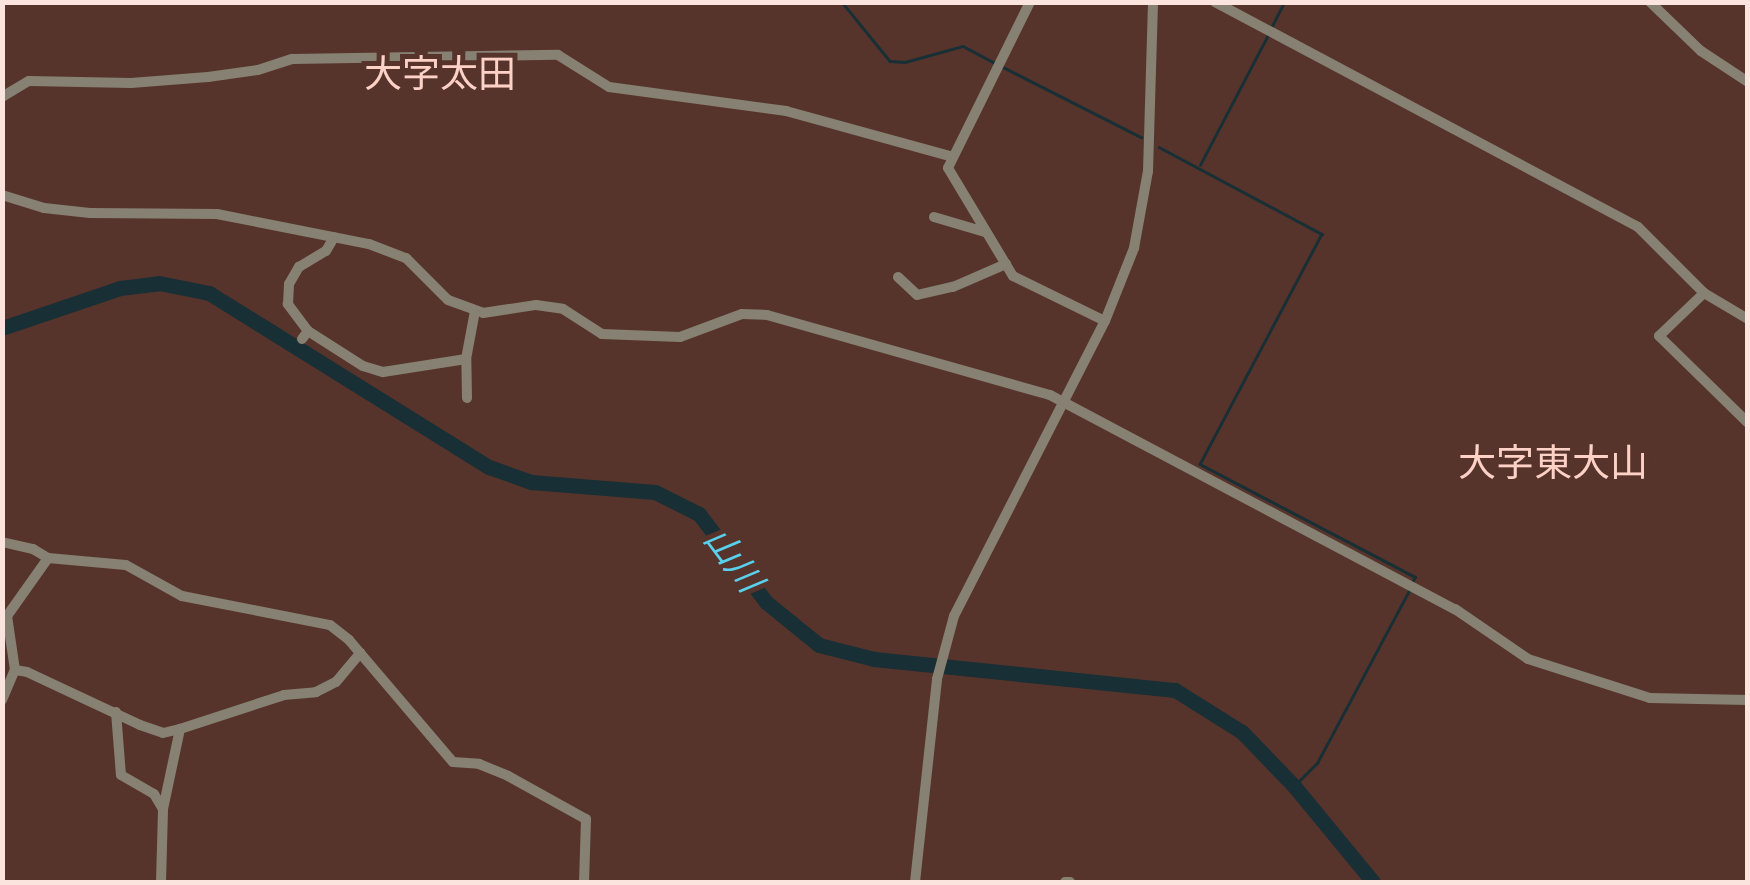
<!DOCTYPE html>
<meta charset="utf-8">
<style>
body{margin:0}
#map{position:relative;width:1750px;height:885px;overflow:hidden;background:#57342b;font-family:Manrope,"Noto Sans JP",sans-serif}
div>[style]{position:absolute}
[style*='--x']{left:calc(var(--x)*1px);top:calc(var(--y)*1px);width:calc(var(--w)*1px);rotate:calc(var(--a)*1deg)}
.stream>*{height:2.5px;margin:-1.25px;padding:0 1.25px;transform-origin:1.25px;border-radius:1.25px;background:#172f35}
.river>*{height:15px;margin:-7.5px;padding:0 7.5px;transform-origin:7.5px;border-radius:7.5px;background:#172f35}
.minor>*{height:10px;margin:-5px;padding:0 5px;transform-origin:5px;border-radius:5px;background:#868172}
span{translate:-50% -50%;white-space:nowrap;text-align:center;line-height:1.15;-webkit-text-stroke:10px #57342b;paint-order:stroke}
.water-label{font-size:35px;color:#59d1ec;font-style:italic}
.quarter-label{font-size:38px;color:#fdd1c6}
.frame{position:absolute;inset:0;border:5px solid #fbe4de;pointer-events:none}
</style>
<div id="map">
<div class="stream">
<i style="--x:842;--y:2;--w:76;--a:50.9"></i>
<i style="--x:890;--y:61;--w:15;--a:4"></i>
<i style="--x:905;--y:62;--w:60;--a:-15.4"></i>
<i style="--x:963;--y:46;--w:36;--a:28"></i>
<i style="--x:1271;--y:28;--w:29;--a:-63"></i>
<i style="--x:1003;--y:67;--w:155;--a:26.9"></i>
<i style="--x:1159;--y:147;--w:185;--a:28.1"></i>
<i style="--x:1322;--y:234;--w:260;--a:117.9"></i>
<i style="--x:1200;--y:464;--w:243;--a:27.7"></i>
<i style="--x:1415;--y:577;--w:5;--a:112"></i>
<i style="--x:1200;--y:165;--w:147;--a:-62.4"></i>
<i style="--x:1294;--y:786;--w:33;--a:-45"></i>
<i style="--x:1317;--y:763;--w:197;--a:-61.9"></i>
</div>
<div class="river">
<i style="--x:2;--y:328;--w:125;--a:-18.7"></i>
<i style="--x:120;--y:288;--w:39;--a:-7"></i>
<i style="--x:159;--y:283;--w:51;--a:11.3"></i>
<i style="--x:209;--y:293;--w:330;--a:31.9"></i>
<i style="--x:489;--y:467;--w:45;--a:19.7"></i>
<i style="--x:531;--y:482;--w:124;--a:4.6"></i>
<i style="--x:655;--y:492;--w:49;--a:26.6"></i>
<i style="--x:699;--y:514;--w:111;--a:52.7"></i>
<i style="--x:766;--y:602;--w:68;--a:39.1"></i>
<i style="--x:819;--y:645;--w:57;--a:14.3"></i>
<i style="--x:874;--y:659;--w:303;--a:5.9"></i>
<i style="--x:1175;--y:690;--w:79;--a:32.1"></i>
<i style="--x:1242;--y:732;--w:75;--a:46.1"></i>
<i style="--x:1294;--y:786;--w:124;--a:50.5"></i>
</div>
<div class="minor">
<i style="--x:1030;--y:2;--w:185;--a:116.3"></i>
<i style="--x:948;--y:168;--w:126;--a:59"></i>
<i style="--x:1013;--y:276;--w:102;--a:26.1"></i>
<i style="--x:1215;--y:2;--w:479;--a:28"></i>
<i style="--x:1638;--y:227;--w:93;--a:45"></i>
<i style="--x:1704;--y:293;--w:51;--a:30.6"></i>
<i style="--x:1650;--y:2;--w:71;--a:43.9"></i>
<i style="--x:1701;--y:51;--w:56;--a:33.4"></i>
<i style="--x:2;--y:97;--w:31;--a:-31"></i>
<i style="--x:29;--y:81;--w:102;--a:1.1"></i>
<i style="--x:131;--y:83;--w:77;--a:-4.5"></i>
<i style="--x:208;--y:77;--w:50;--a:-8"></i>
<i style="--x:258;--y:70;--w:36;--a:-18"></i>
<i style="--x:292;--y:59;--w:266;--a:-0.9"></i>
<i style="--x:558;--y:55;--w:60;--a:32.1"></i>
<i style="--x:609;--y:87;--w:179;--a:7.7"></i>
<i style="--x:786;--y:111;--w:173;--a:15.4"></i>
<i style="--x:2;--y:195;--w:44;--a:17.2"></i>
<i style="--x:44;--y:208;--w:46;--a:6.2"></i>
<i style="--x:90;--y:213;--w:127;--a:0.5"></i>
<i style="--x:217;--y:214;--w:155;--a:11.2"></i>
<i style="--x:369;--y:244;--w:40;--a:21"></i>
<i style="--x:406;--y:258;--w:59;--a:45"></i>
<i style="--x:448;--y:300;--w:37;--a:20"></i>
<i style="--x:483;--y:313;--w:54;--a:-8.6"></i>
<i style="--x:536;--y:305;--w:27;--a:8"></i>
<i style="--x:563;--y:309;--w:46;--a:32.7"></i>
<i style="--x:602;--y:334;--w:78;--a:2.2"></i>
<i style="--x:680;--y:337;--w:66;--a:-20.4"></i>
<i style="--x:742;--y:314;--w:25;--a:2"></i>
<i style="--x:767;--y:315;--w:294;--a:15.8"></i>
<i style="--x:1050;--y:395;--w:458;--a:27.9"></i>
<i style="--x:1455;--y:609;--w:88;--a:34.4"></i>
<i style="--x:1528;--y:659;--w:128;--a:17.7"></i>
<i style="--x:1650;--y:698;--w:98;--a:1.2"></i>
<i style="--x:934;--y:217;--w:53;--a:16.4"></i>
<i style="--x:898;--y:277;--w:26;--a:43"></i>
<i style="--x:917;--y:295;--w:37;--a:-13"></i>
<i style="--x:953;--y:287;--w:58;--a:-23.5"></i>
<i style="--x:1704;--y:293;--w:62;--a:136.3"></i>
<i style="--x:1659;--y:336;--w:124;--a:44.3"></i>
<i style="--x:308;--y:331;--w:65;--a:32.5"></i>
<i style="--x:363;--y:366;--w:21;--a:17"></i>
<i style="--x:383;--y:372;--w:84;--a:-8.9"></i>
<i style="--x:302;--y:339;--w:10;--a:-53"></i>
<i style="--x:308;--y:331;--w:34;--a:-127"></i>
<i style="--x:288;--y:304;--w:20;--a:-87"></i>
<i style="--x:289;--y:284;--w:20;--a:-60"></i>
<i style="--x:299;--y:267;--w:31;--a:-31"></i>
<i style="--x:326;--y:251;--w:16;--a:-60"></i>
<i style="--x:467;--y:398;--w:39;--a:-91"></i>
<i style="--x:466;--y:359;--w:49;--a:-79.4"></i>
<i style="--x:2;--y:542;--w:32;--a:13"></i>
<i style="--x:33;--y:549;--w:17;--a:31"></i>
<i style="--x:48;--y:558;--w:78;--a:5.1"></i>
<i style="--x:126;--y:565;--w:64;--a:29"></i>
<i style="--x:182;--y:596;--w:151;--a:11.1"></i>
<i style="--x:330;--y:625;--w:24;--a:38"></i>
<i style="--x:349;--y:640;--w:160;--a:49.6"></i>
<i style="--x:453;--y:762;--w:26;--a:4"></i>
<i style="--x:479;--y:764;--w:31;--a:22"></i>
<i style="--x:508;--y:776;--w:89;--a:28.9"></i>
<i style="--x:586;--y:819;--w:63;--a:91.8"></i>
<i style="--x:15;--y:670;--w:55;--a:-98.4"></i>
<i style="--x:7;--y:616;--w:71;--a:-54.7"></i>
<i style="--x:2;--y:700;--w:33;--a:-67"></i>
<i style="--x:15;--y:670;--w:12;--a:9"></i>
<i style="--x:27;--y:672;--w:125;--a:25.1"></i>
<i style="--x:140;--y:725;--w:24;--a:19"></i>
<i style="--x:163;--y:733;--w:17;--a:-13"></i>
<i style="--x:116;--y:712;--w:63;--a:85.5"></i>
<i style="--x:121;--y:775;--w:38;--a:30"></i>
<i style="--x:154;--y:794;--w:17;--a:59"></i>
<i style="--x:161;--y:882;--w:73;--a:-88.4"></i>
<i style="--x:163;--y:809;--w:82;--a:-78"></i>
<i style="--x:180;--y:729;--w:109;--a:-18.1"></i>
<i style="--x:284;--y:695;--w:32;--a:-5"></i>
<i style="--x:316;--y:692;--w:22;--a:-27"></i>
<i style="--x:336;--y:682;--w:38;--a:-50"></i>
<i style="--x:915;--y:882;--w:204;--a:-83.8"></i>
<i style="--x:937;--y:679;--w:65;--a:-74.9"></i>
<i style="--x:954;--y:616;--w:331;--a:-62.9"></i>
<i style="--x:1105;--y:321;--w:79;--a:-68.3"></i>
<i style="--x:1134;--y:248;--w:78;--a:-79.7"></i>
<i style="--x:1148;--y:171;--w:169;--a:-88.3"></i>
<i style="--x:1065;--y:882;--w:5;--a:0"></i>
</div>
<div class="water-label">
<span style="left:734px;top:559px;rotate:53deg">山川</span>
</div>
<div class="quarter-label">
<span style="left:440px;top:73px">大字太田</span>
<span style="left:1553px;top:462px">大字東大山</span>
</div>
<div class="frame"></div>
</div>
